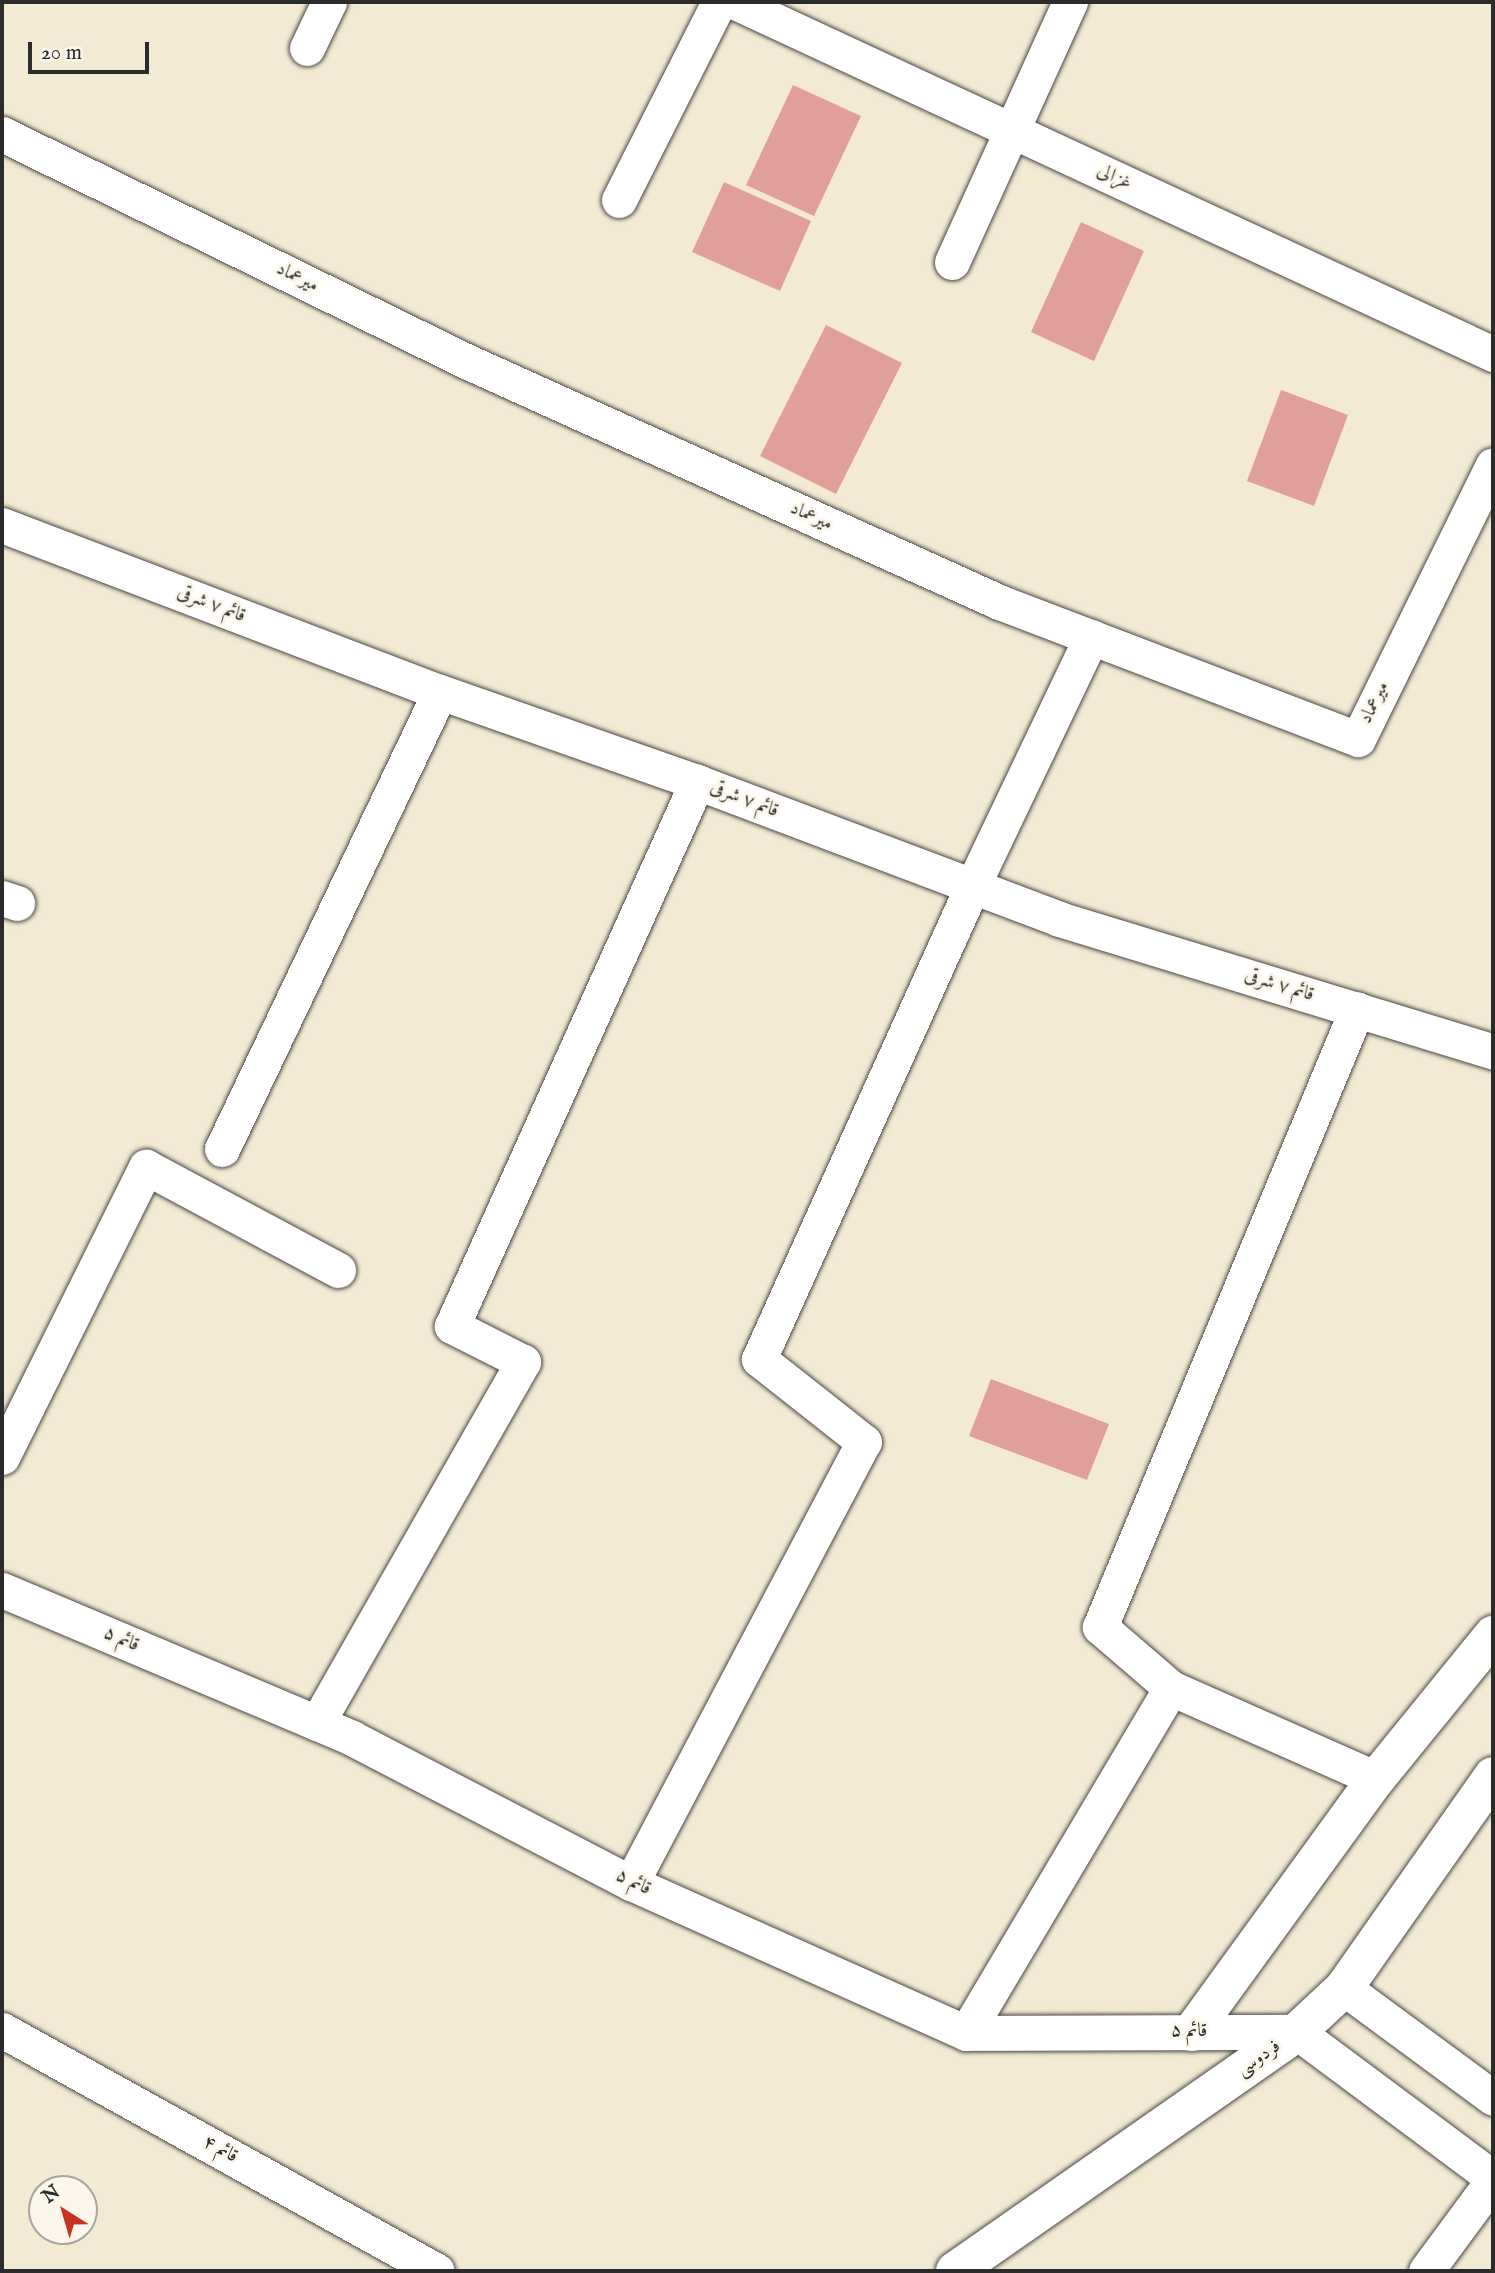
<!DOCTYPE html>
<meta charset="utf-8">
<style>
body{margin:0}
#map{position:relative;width:1495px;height:2273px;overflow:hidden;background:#f3ead3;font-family:"IM FELL English",Amiri,serif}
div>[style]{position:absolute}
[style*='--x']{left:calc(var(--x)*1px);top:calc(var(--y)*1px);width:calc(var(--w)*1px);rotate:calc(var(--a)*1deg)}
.building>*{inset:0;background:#e19f9a}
.roads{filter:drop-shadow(0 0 2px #494844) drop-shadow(0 0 2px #494844)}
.minor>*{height:35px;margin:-17.5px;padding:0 17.5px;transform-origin:17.5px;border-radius:17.5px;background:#fff}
.secondary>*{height:38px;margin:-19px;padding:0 19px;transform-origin:19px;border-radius:19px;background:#fff}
span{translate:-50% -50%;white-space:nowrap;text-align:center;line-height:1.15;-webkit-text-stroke:6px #fbf7ec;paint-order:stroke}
.street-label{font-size:19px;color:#2b2b2b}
.frame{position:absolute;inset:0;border:4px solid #2b2b2b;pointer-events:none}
.north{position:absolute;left:28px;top:2175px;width:70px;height:70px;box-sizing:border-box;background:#fbf7ec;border:2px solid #a8a59f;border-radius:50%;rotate:323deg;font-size:19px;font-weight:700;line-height:28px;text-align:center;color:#2b2b2b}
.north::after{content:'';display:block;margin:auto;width:24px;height:32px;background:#c8321e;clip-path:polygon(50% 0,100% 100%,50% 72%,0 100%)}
.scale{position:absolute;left:28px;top:42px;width:121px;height:32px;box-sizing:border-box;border:4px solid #2b2b2b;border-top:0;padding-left:9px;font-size:21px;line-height:24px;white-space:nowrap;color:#2b2b2b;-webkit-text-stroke:5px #fbf7ec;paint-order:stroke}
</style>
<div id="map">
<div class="building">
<i style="clip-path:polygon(793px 85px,861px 116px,814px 216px,746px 185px)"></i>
<i style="clip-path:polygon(724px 182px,811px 221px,780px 291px,692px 252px)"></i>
<i style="clip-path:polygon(1081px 222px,1144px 251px,1094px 361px,1031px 332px)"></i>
<i style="clip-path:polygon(826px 325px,902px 363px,836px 494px,760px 456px)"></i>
<i style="clip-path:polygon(1281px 390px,1348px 415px,1314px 506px,1247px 481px)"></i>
<i style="clip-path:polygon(991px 1379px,1109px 1424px,1087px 1480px,969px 1436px)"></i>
</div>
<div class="roads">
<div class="minor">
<i style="--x:735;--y:2;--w:836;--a:24.91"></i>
<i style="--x:307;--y:48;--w:51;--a:-64.4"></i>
<i style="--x:2;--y:134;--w:517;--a:26.07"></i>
<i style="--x:466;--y:361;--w:585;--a:24.33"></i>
<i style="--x:999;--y:602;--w:384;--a:20.9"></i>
<i style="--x:1358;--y:739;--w:305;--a:-63.8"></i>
<i style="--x:619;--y:200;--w:222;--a:-63.2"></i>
<i style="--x:952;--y:262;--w:286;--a:-65.6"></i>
<i style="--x:2;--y:525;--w:469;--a:20.9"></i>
<i style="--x:440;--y:692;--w:272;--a:19.3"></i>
<i style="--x:697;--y:782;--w:387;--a:20.7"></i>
<i style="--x:1059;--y:919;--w:454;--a:17"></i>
<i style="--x:2;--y:898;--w:16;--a:18"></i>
<i style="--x:222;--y:1149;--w:506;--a:-64.5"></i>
<i style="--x:2;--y:1457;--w:324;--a:-63.6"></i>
<i style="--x:146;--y:1167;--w:218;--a:28.2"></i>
<i style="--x:2;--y:1590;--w:380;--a:22.9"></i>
<i style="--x:352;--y:1738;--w:314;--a:27.5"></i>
<i style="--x:631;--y:1883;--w:367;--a:24.1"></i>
<i style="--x:966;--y:2033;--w:331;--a:-0.2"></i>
<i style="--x:1297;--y:2032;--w:244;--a:36.7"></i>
<i style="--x:1171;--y:1688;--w:224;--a:23.9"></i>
<i style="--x:317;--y:1723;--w:416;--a:-60.3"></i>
<i style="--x:523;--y:1362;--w:80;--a:-153.1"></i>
<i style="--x:452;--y:1326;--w:597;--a:-65.75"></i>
<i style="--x:631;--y:1883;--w:499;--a:-62.2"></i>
<i style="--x:864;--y:1442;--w:134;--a:-141.7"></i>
<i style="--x:759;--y:1359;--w:518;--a:-65.71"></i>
<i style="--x:972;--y:887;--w:277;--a:-64.5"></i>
<i style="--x:1344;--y:1988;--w:185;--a:36.4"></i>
<i style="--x:2;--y:2030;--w:497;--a:29"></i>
<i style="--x:966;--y:2033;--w:401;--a:-59.3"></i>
<i style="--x:1171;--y:1688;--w:94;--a:-139.3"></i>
<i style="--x:1100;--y:1627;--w:669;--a:-67.42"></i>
<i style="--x:1426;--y:2271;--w:113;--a:-53.6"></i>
</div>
<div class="secondary">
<i style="--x:1192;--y:2032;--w:313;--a:-54"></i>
<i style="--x:1376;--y:1779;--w:186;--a:-50.9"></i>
<i style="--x:955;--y:2271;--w:417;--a:-34.9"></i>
<i style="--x:1297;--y:2032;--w:64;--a:-43.1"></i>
<i style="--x:1344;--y:1988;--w:259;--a:-54.9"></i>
</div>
</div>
<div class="street-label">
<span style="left:1114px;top:178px;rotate:25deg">غزالی</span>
<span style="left:297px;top:278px;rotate:26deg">میرعماد</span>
<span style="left:811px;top:517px;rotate:24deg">میرعماد</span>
<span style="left:211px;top:605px;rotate:21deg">قائم ۷ شرقی</span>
<span style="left:1375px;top:703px;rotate:-64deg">میرعماد</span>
<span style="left:744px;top:800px;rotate:21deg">قائم ۷ شرقی</span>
<span style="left:1279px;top:986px;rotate:17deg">قائم ۷ شرقی</span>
<span style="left:121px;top:1640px;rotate:23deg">قائم ۵</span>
<span style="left:633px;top:1883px;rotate:26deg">قائم ۵</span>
<span style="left:1189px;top:2032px">قائم ۵</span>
<span style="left:1259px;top:2059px;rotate:-35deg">فردوسی</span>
<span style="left:220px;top:2150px;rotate:29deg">قائم ۴</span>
</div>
<div class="frame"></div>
<div class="north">N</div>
<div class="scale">20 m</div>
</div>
